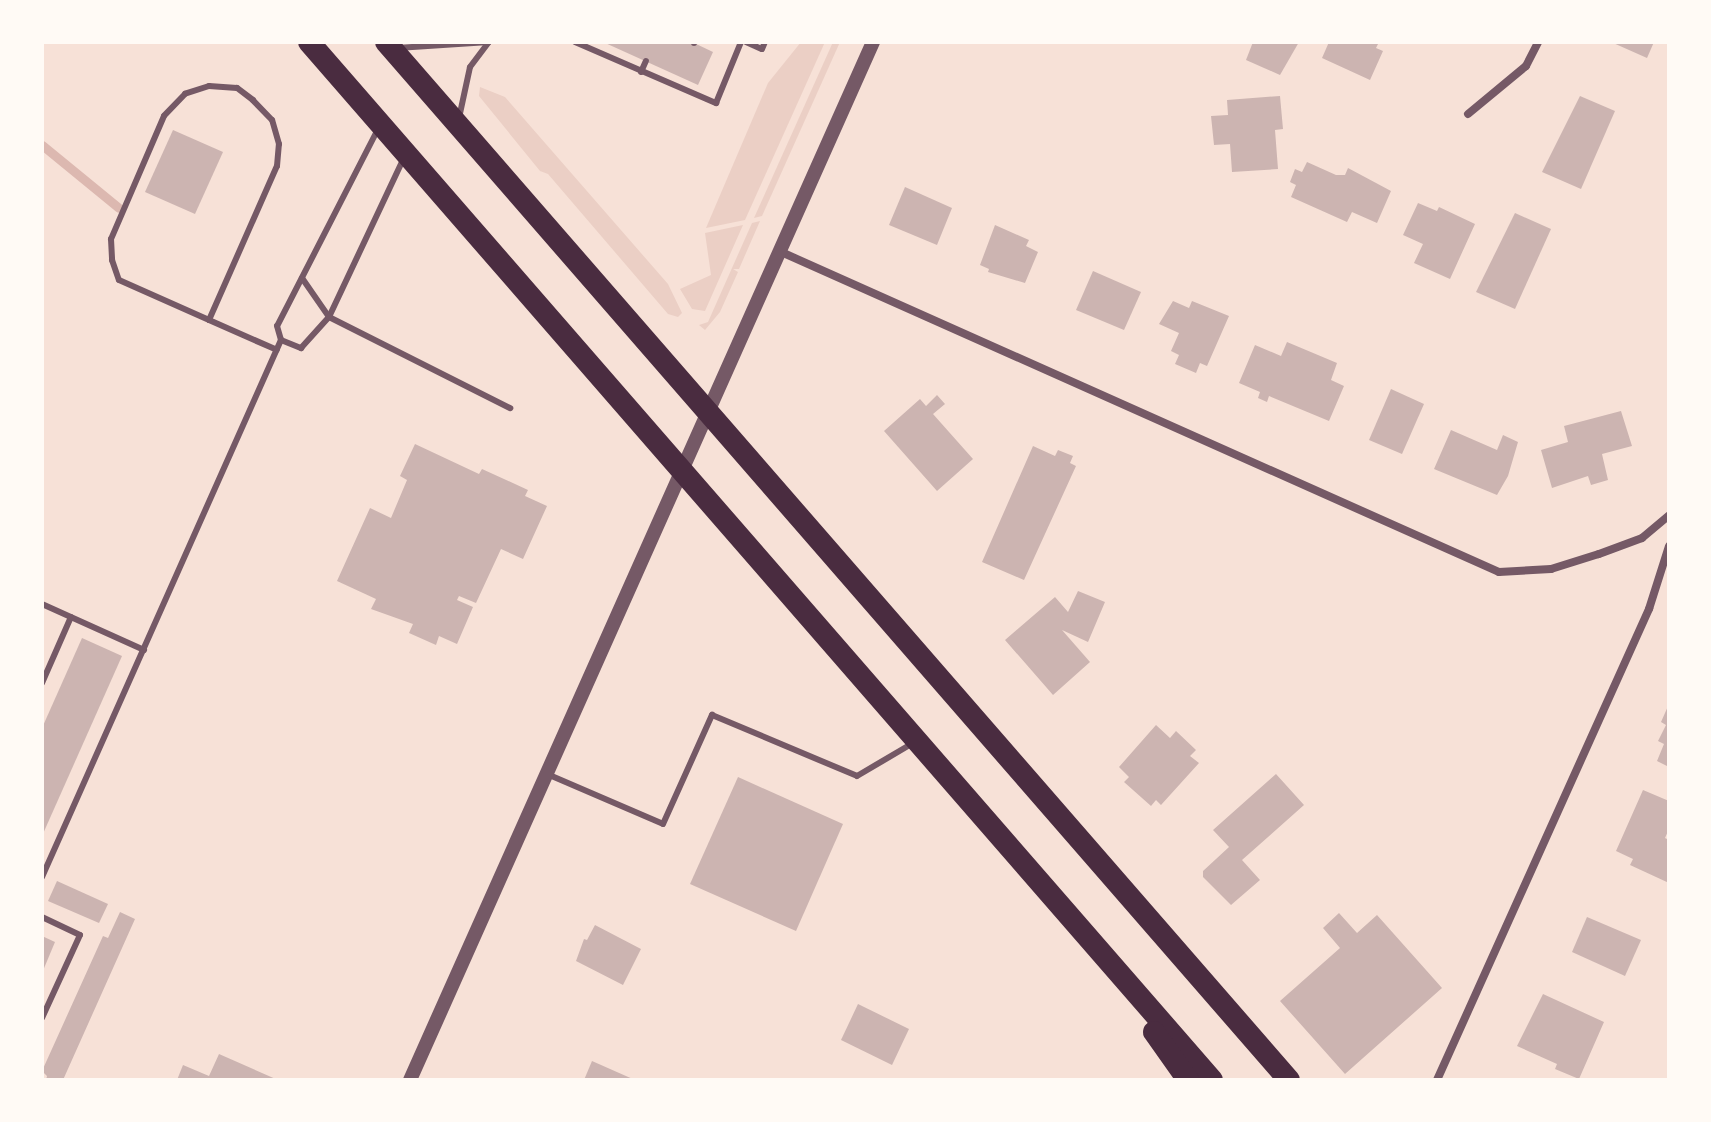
<!DOCTYPE html>
<style>
body{margin:0}
#map{position:relative;width:1711px;height:1122px;overflow:hidden;background:#f7e1d7;font-family:Ubuntu,sans-serif}
div>[style]{position:absolute}
[style*='--x']{left:calc(var(--x)*1px);top:calc(var(--y)*1px);width:calc(var(--w)*1px);rotate:calc(var(--a)*1deg)}
.green>*{inset:0;background:#ebcfc5}
.stream>*{height:9px;margin:-4.5px;padding:0 4.5px;transform-origin:4.5px;border-radius:4.5px;background:#dcb8b0}
.building>*{inset:0;background:#ccb4b1}
.service>*{height:6px;margin:-3px;padding:0 3px;transform-origin:3px;border-radius:3px;background:#755966}
.minor>*{height:8px;margin:-4px;padding:0 4px;transform-origin:4px;border-radius:4px;background:#755966}
.tertiary>*{height:14px;margin:-7px;padding:0 7px;transform-origin:7px;border-radius:7px;background:#755966}
.trunk>*{height:22px;margin:-11px;padding:0 11px;transform-origin:11px;border-radius:11px;background:#4a2c40}
span{translate:-50% -50%;white-space:nowrap;text-align:center;line-height:1.15;-webkit-text-stroke:6px #fffaf5;paint-order:stroke}
.frame{position:absolute;inset:0;border:44px solid #fffaf5;pointer-events:none}
</style>
<div id="map">
<div class="green">
<i style="clip-path:polygon(801px 42px,825px 42px,745px 220px,706px 228px,768px 83px)"></i>
<i style="clip-path:polygon(833px 42px,840px 42px,762px 216px,754px 218px)"></i>
<i style="clip-path:polygon(480px 87px,505px 97px,668px 284px,682px 313px,678px 317px,668px 314px,548px 174px,540px 171px,479px 96px)"></i>
<i style="clip-path:polygon(760px 221px,739px 269px,733px 269px,738px 272px,720px 312px,705px 330px,699px 325px,708px 322px,752px 223px)"></i>
<i style="clip-path:polygon(743px 225px,705px 311px,692px 309px,680px 289px,711px 275px,705px 233px)"></i>
</div>
<div class="stream">
<i style="--x:42;--y:145;--w:99;--a:39.3"></i>
</div>
<div class="building">
<i style="clip-path:polygon(603px 42px,692px 42px,713px 52px,698px 85px)"></i>
<i style="clip-path:polygon(1253px 42px,1299px 42px,1280px 75px,1246px 60px)"></i>
<i style="clip-path:polygon(1329px 42px,1379px 42px,1376px 48px,1383px 51px,1370px 80px,1322px 58px)"></i>
<i style="clip-path:polygon(1611px 42px,1654px 42px,1647px 58px)"></i>
<i style="clip-path:polygon(1280px 96px,1283px 129px,1275px 130px,1278px 169px,1232px 172px,1230px 144px,1214px 145px,1211px 116px,1228px 115px,1227px 100px)"></i>
<i style="clip-path:polygon(1580px 96px,1615px 111px,1581px 189px,1542px 172px)"></i>
<i style="clip-path:polygon(173px 130px,223px 152px,195px 214px,145px 192px)"></i>
<i style="clip-path:polygon(1307px 162px,1336px 175px,1345px 175px,1348px 168px,1391px 191px,1377px 223px,1352px 212px,1347px 222px,1291px 197px,1296px 185px,1290px 182px,1295px 169px,1302px 172px)"></i>
<i style="clip-path:polygon(905px 187px,952px 208px,937px 245px,889px 225px)"></i>
<i style="clip-path:polygon(1418px 203px,1437px 211px,1439px 207px,1475px 224px,1450px 279px,1414px 263px,1423px 244px,1403px 235px)"></i>
<i style="clip-path:polygon(1515px 213px,1551px 229px,1515px 309px,1476px 292px)"></i>
<i style="clip-path:polygon(995px 225px,1029px 240px,1026px 246px,1038px 252px,1025px 283px,988px 272px,989px 269px,980px 265px)"></i>
<i style="clip-path:polygon(1093px 271px,1141px 292px,1124px 330px,1076px 310px)"></i>
<i style="clip-path:polygon(1173px 301px,1189px 308px,1192px 301px,1229px 316px,1207px 366px,1200px 363px,1196px 373px,1175px 364px,1179px 355px,1171px 351px,1179px 333px,1159px 324px)"></i>
<i style="clip-path:polygon(1287px 342px,1337px 363px,1331px 380px,1344px 386px,1329px 421px,1269px 396px,1267px 402px,1258px 398px,1260px 392px,1239px 383px,1255px 345px,1281px 356px)"></i>
<i style="clip-path:polygon(1391px 389px,1424px 404px,1402px 454px,1369px 440px)"></i>
<i style="clip-path:polygon(937px 395px,945px 404px,933px 414px,973px 459px,937px 491px,884px 431px,920px 399px,926px 406px)"></i>
<i style="clip-path:polygon(1621px 411px,1632px 446px,1602px 454px,1608px 480px,1591px 485px,1588px 476px,1552px 488px,1541px 450px,1568px 442px,1564px 426px)"></i>
<i style="clip-path:polygon(1451px 430px,1497px 450px,1503px 435px,1518px 442px,1508px 476px,1497px 495px,1434px 469px)"></i>
<i style="clip-path:polygon(415px 444px,479px 474px,482px 469px,528px 490px,525px 496px,547px 506px,523px 559px,501px 549px,476px 603px,459px 596px,457px 600px,473px 607px,457px 644px,439px 636px,436px 645px,409px 633px,413px 624px,371px 609px,376px 599px,337px 581px,370px 508px,391px 518px,407px 480px,400px 476px)"></i>
<i style="clip-path:polygon(1033px 446px,1055px 456px,1058px 450px,1073px 456px,1070px 463px,1076px 466px,1024px 580px,982px 562px)"></i>
<i style="clip-path:polygon(1078px 591px,1105px 602px,1088px 642px,1062px 630px,1090px 662px,1053px 695px,1005px 640px,1055px 597px,1068px 612px)"></i>
<i style="clip-path:polygon(82px 638px,122px 656px,42px 836px,42px 728px)"></i>
<i style="clip-path:polygon(1669px 704px,1669px 767px,1657px 761px,1664px 744px,1658px 741px,1666px 725px,1661px 722px)"></i>
<i style="clip-path:polygon(1156px 725px,1170px 738px,1176px 731px,1196px 750px,1190px 756px,1199px 763px,1161px 805px,1156px 800px,1151px 806px,1124px 782px,1129px 777px,1119px 767px)"></i>
<i style="clip-path:polygon(1276px 774px,1304px 805px,1242px 860px,1260px 880px,1231px 905px,1203px 877px,1203px 871px,1229px 847px,1213px 830px)"></i>
<i style="clip-path:polygon(738px 777px,843px 824px,796px 931px,690px 884px)"></i>
<i style="clip-path:polygon(1643px 790px,1669px 801px,1669px 829px,1665px 838px,1669px 840px,1669px 883px,1630px 865px,1633px 859px,1616px 851px)"></i>
<i style="clip-path:polygon(57px 881px,108px 904px,99px 923px,48px 901px)"></i>
<i style="clip-path:polygon(120px 912px,135px 919px,63px 1080px,46px 1080px,47px 1076px,42px 1071px,103px 936px,108px 938px)"></i>
<i style="clip-path:polygon(1339px 913px,1357px 933px,1377px 915px,1442px 988px,1345px 1074px,1280px 1001px,1340px 948px,1323px 928px)"></i>
<i style="clip-path:polygon(1587px 917px,1641px 940px,1625px 976px,1572px 952px)"></i>
<i style="clip-path:polygon(595px 925px,641px 949px,623px 985px,576px 961px,584px 939px,587px 940px)"></i>
<i style="clip-path:polygon(42px 936px,55px 942px,42px 973px)"></i>
<i style="clip-path:polygon(1543px 994px,1604px 1022px,1579px 1079px,1555px 1069px,1557px 1064px,1517px 1046px)"></i>
<i style="clip-path:polygon(858px 1004px,909px 1029px,892px 1065px,841px 1040px)"></i>
<i style="clip-path:polygon(219px 1054px,278px 1080px,177px 1080px,183px 1065px,209px 1076px)"></i>
<i style="clip-path:polygon(592px 1061px,635px 1080px,584px 1080px)"></i>
</div>
<div class="service">
<i style="--x:575;--y:42;--w:154;--a:23.4"></i>
<i style="--x:716;--y:103;--w:66;--a:-67.7"></i>
<i style="--x:746;--y:42;--w:17;--a:24"></i>
<i style="--x:762;--y:49;--w:8;--a:-67"></i>
<i style="--x:694;--y:43;--w:1;--a:-90"></i>
<i style="--x:397;--y:48;--w:92;--a:-3.7"></i>
<i style="--x:641;--y:72;--w:12;--a:-66"></i>
<i style="--x:459;--y:118;--w:52;--a:-77.8"></i>
<i style="--x:470;--y:67;--w:31;--a:-53"></i>
<i style="--x:378;--y:129;--w:221;--a:117.1"></i>
<i style="--x:277;--y:326;--w:15;--a:74"></i>
<i style="--x:281;--y:340;--w:22;--a:22"></i>
<i style="--x:301;--y:348;--w:42;--a:-47.9"></i>
<i style="--x:329;--y:317;--w:174;--a:-64.8"></i>
<i style="--x:302;--y:278;--w:47;--a:55.3"></i>
<i style="--x:329;--y:317;--w:203;--a:26.7"></i>
<i style="--x:209;--y:320;--w:168;--a:-66.2"></i>
<i style="--x:277;--y:166;--w:22;--a:-85"></i>
<i style="--x:279;--y:144;--w:25;--a:-106"></i>
<i style="--x:272;--y:120;--w:28;--a:-134"></i>
<i style="--x:253;--y:100;--w:20;--a:-143"></i>
<i style="--x:237;--y:88;--w:28;--a:-176"></i>
<i style="--x:209;--y:86;--w:25;--a:162"></i>
<i style="--x:185;--y:94;--w:30;--a:134"></i>
<i style="--x:164;--y:116;--w:134;--a:113.3"></i>
<i style="--x:111;--y:239;--w:21;--a:87"></i>
<i style="--x:112;--y:260;--w:21;--a:71"></i>
<i style="--x:119;--y:280;--w:98;--a:24"></i>
<i style="--x:209;--y:320;--w:74;--a:23.8"></i>
<i style="--x:42;--y:604;--w:112;--a:24.3"></i>
<i style="--x:42;--y:683;--w:72;--a:-66.3"></i>
<i style="--x:547;--y:774;--w:126;--a:23.3"></i>
<i style="--x:663;--y:824;--w:120;--a:-65.8"></i>
<i style="--x:712;--y:715;--w:157;--a:22.8"></i>
<i style="--x:857;--y:776;--w:65;--a:-30.5"></i>
<i style="--x:42;--y:877;--w:588;--a:-66.01"></i>
<i style="--x:42;--y:917;--w:42;--a:25.3"></i>
<i style="--x:80;--y:935;--w:91;--a:114.6"></i>
</div>
<div class="minor">
<i style="--x:1468;--y:114;--w:75;--a:-39.6"></i>
<i style="--x:1526;--y:66;--w:27;--a:-63"></i>
<i style="--x:779;--y:251;--w:788;--a:24.03"></i>
<i style="--x:1499;--y:572;--w:52;--a:-3.3"></i>
<i style="--x:1551;--y:569;--w:50;--a:-17.4"></i>
<i style="--x:1599;--y:554;--w:46;--a:-20.4"></i>
<i style="--x:1642;--y:538;--w:35;--a:-40"></i>
<i style="--x:1437;--y:1080;--w:517;--a:-65.77"></i>
<i style="--x:1649;--y:609;--w:66;--a:-72.4"></i>
</div>
<div class="tertiary">
<i style="--x:410;--y:1080;--w:1137;--a:-65.96"></i>
</div>
<div class="trunk">
<i style="--x:309;--y:42;--w:1376;--a:48.98"></i>
<i style="--x:386;--y:42;--w:1376;--a:48.98"></i>
<i style="--x:1154;--y:1032;--w:59;--a:54.7"></i>
</div>
<div class="frame"></div>
</div>
